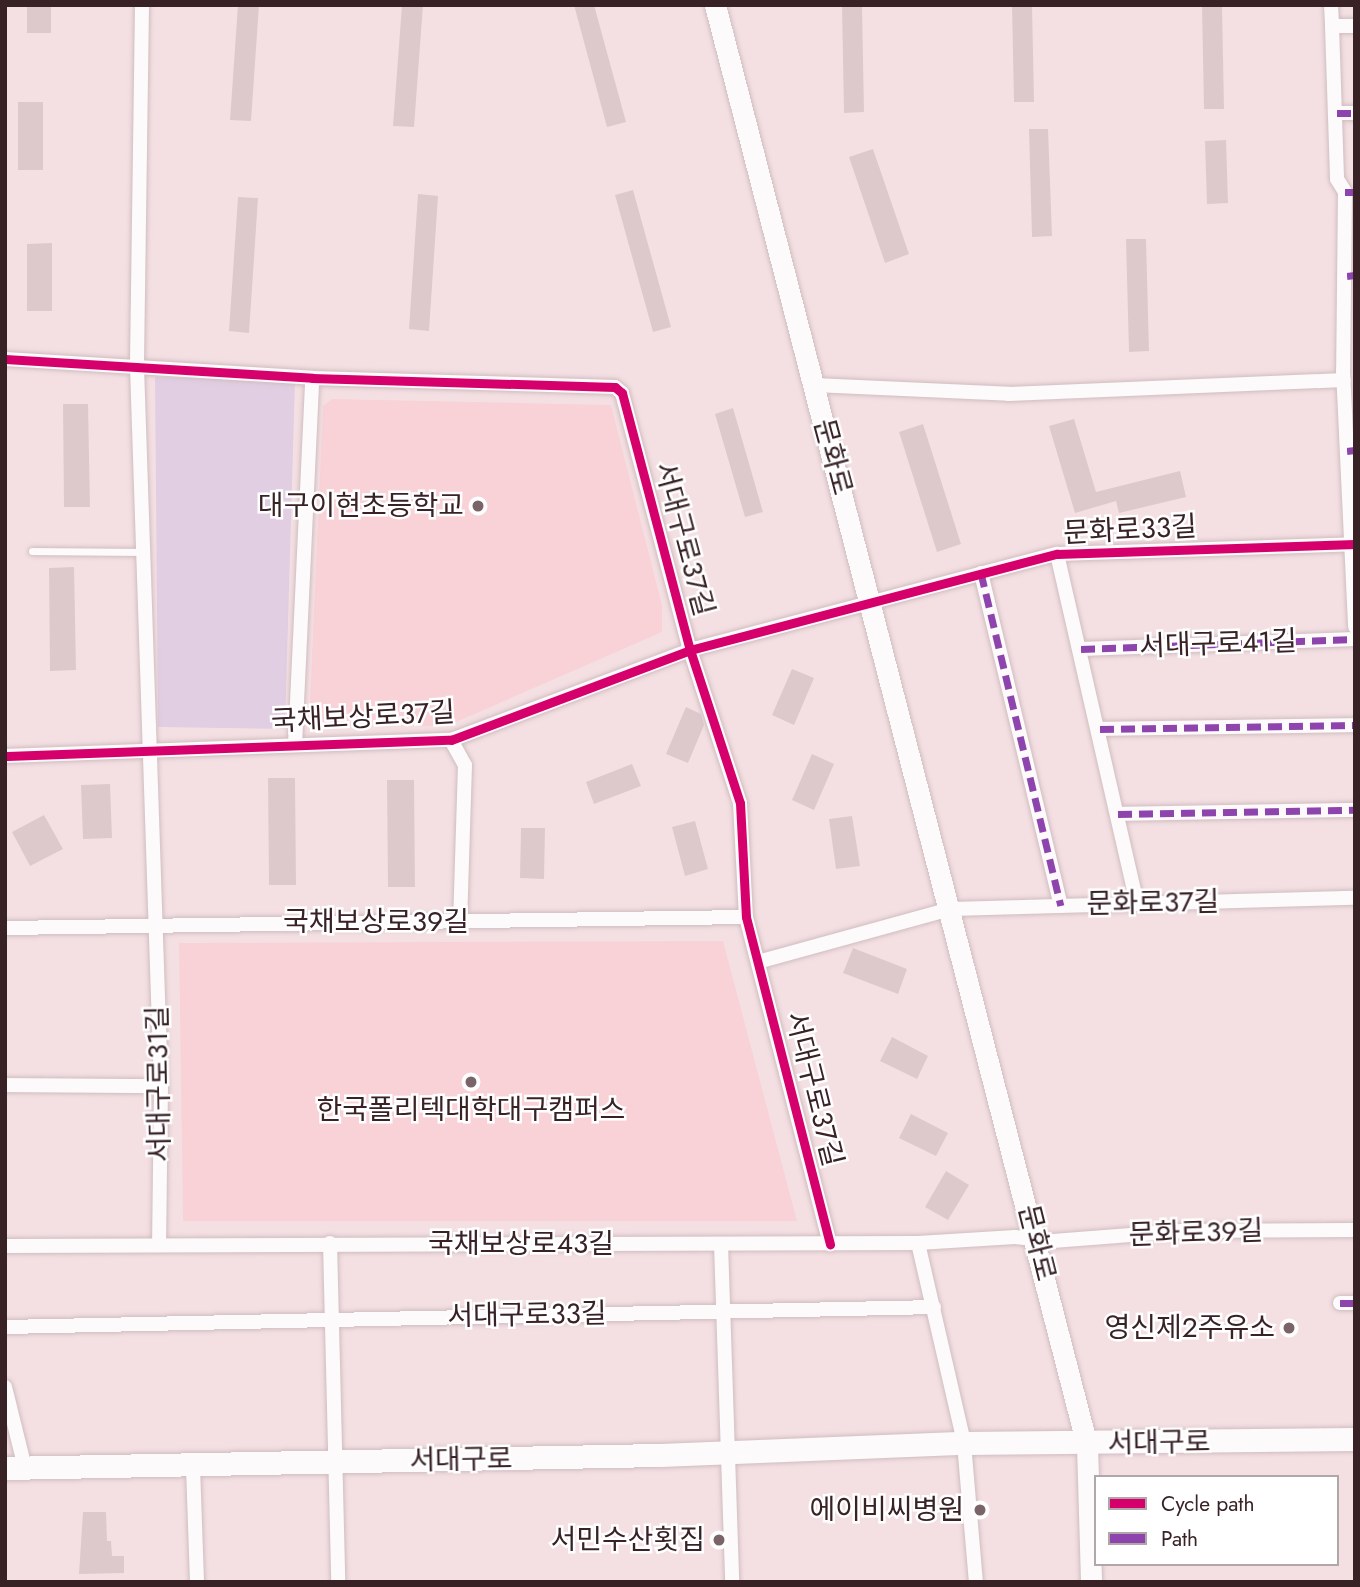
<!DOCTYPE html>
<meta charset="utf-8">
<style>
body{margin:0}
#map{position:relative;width:1360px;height:1587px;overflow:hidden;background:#f4e0e3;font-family:Jost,"Noto Sans KR",sans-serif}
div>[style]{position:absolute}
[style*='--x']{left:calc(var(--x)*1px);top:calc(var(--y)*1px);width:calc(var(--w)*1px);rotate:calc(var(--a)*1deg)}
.built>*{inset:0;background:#f8d2d7}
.green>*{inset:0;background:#e1cee3}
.building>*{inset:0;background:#ddc9cc}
.roads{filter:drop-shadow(0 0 2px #d0bdc0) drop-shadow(0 0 2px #d0bdc0)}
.lane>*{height:7px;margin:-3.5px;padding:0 3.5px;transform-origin:3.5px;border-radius:3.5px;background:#fdfafb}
.street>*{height:14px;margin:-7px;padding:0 7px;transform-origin:7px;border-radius:7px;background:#fdfafb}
.secondary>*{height:21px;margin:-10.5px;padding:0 10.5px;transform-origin:10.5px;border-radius:10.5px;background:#fdfafb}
.primary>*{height:23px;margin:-11.5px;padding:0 11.5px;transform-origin:11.5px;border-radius:11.5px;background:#fdfafb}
.quiet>*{height:7px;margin-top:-3.5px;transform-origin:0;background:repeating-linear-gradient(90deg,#8e44ad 0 14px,transparent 0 21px)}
.cycleway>*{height:9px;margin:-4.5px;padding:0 4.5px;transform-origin:4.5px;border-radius:4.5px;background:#d6006c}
.dots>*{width:19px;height:19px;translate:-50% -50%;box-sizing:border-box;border:4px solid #fff;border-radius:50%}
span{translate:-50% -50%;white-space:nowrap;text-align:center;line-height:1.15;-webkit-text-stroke:5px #fff;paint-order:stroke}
.street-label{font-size:28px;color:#382226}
.poi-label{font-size:28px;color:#382226}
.right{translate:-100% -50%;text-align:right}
.frame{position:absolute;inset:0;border:7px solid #382226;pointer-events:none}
.legend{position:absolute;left:1094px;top:1475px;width:245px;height:91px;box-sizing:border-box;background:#fff;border:2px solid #afa7a8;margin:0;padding:9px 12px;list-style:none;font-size:21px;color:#382226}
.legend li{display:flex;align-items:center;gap:14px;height:35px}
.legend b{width:35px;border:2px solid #afa7a8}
</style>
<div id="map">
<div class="built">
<i style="clip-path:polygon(332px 399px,611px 405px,662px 605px,662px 632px,447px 726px,309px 727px,323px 406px)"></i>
<i style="clip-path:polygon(723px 941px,797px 1221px,183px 1221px,179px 943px)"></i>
</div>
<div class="green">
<i style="clip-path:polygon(155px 377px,295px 381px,285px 729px,158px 727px)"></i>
</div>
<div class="building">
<i style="clip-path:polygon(27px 5px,51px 5px,51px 33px,27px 33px)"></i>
<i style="clip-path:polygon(238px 5px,259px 5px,251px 121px,230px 120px)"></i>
<i style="clip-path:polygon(402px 5px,423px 5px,414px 127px,393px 126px)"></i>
<i style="clip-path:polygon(574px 5px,594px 5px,626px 122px,607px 127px)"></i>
<i style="clip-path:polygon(842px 5px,862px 5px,864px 112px,844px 113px)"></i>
<i style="clip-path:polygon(1012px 5px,1032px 5px,1034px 102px,1014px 102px)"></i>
<i style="clip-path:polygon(1202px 5px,1222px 5px,1224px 109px,1204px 109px)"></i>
<i style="clip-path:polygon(18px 102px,43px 102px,43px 170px,18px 170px)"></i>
<i style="clip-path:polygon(1029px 129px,1048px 129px,1052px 236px,1032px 237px)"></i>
<i style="clip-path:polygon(1226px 140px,1228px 203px,1207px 204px,1205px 141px)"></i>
<i style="clip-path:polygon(873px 149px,909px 254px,885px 263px,849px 157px)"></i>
<i style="clip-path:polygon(633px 190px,671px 327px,653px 332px,615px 195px)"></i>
<i style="clip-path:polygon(418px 194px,438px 196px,429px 331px,409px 329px)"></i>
<i style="clip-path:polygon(238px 197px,258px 198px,249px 333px,229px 331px)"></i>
<i style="clip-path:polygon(1126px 239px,1146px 239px,1149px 351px,1129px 352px)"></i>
<i style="clip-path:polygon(52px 243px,52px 311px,27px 311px,27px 244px)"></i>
<i style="clip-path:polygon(63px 404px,88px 404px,90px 507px,64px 507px)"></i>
<i style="clip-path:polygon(733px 408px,763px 512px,745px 517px,715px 414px)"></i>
<i style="clip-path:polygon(1074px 419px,1096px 492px,1180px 471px,1186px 497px,1119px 513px,1116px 501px,1075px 513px,1049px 426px)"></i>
<i style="clip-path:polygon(923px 424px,961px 544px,937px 552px,899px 432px)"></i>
<i style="clip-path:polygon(74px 567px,76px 670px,50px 671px,49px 568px)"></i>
<i style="clip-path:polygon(792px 669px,814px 678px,794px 725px,772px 715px)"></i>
<i style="clip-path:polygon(686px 707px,701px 714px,704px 725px,688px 763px,666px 754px)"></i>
<i style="clip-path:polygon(812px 754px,834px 764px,814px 810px,792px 800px)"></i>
<i style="clip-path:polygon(632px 764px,641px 786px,594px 804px,586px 782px)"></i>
<i style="clip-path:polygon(268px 778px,295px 778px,296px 885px,269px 885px)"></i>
<i style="clip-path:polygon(387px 780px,414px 780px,415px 887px,388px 887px)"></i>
<i style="clip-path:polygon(110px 784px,112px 838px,83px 839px,81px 785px)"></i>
<i style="clip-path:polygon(44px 815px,63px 849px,30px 866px,12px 832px)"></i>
<i style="clip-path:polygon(852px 816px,860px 866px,836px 869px,829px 819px)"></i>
<i style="clip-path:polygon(695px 821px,708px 869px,685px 876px,672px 827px)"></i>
<i style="clip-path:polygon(521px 828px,545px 828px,544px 879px,520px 878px)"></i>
<i style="clip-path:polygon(853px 948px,907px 969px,898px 994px,843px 973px)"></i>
<i style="clip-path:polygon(892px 1037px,928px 1056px,917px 1079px,880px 1061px)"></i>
<i style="clip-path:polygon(911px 1114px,948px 1133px,936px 1156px,899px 1138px)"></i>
<i style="clip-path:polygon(946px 1171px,969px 1185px,948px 1220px,925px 1207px)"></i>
<i style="clip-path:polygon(83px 1512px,106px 1512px,107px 1541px,111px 1541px,112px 1556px,124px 1556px,124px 1573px,79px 1574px)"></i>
</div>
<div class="roads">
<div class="lane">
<i style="--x:32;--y:551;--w:110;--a:0.5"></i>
</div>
<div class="street">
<i style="--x:142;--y:5;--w:362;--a:90.8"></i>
<i style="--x:137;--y:367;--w:719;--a:88.09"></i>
<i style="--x:161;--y:1086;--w:159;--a:90.7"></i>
<i style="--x:1331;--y:5;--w:21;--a:87"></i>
<i style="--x:1332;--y:26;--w:23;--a:0"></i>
<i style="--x:1332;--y:26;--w:153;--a:88.1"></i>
<i style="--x:1337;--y:179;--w:15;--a:58"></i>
<i style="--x:1337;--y:113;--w:18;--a:0"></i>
<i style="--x:1345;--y:192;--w:178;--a:90.6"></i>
<i style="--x:1343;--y:370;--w:257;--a:87.3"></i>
<i style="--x:5;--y:359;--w:308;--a:3.5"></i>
<i style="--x:312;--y:378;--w:303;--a:1.7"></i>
<i style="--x:615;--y:387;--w:9;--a:41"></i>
<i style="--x:622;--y:393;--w:266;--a:75.2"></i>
<i style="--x:690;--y:650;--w:161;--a:71.9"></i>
<i style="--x:740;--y:803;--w:114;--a:87"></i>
<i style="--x:746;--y:917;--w:338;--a:75.6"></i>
<i style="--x:814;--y:385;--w:195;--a:2.6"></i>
<i style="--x:1009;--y:394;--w:335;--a:-2.4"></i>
<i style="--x:1057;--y:554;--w:359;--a:77.1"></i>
<i style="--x:981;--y:573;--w:342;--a:76.5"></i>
<i style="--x:1081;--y:649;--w:274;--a:-2.1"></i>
<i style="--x:1100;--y:729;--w:255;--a:-0.9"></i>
<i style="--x:451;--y:740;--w:29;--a:61"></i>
<i style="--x:465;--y:765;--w:157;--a:91.8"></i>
<i style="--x:295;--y:745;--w:367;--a:-87.3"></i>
<i style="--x:5;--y:756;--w:446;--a:-2.1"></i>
<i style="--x:451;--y:740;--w:255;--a:-20.6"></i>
<i style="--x:690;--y:650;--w:379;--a:-14.7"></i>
<i style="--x:1057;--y:554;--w:298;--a:-1.9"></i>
<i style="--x:1118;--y:814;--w:237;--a:-1"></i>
<i style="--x:5;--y:928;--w:741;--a:-0.85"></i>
<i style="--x:758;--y:962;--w:199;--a:-15.4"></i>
<i style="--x:950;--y:909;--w:405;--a:-1.6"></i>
<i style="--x:5;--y:1085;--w:156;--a:0.4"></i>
<i style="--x:330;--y:1243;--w:339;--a:88.6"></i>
<i style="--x:918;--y:1243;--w:205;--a:77"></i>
<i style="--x:964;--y:1443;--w:140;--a:85.1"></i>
<i style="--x:721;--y:1244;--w:338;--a:88.1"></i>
<i style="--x:5;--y:1246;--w:913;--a:-0.19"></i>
<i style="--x:918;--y:1243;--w:97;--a:-3.5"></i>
<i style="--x:1015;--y:1237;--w:38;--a:6"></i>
<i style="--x:1053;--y:1241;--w:129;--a:-4.4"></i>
<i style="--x:1182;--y:1231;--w:173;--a:-0.3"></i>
<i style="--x:1340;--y:1303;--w:15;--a:0"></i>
<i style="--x:5;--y:1327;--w:929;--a:-1.23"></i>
<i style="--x:5;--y:1387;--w:83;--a:76.1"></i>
<i style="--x:193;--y:1467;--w:115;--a:88"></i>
</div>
<div class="secondary">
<i style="--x:715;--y:5;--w:1487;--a:75.52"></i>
<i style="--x:1087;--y:1445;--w:137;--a:88.3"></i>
</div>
<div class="primary">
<i style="--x:5;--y:1468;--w:655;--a:-1.14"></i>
<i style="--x:660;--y:1455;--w:304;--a:-2.3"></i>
<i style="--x:964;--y:1443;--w:391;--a:-0.6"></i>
</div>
</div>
<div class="quiet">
<i style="--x:1337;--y:113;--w:18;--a:0"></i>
<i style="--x:1345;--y:192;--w:10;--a:0"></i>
<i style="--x:1347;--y:276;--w:8;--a:-7"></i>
<i style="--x:1347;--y:451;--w:8;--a:-7"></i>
<i style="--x:981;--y:573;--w:342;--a:76.5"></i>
<i style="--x:1081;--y:649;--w:274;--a:-2.1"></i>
<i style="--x:1100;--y:729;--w:255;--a:-0.9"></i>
<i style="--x:1118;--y:814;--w:237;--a:-1"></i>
<i style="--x:1340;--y:1303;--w:15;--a:0"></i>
</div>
<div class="cycleway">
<i style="--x:5;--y:359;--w:308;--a:3.5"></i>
<i style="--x:312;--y:378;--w:303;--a:1.7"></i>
<i style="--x:615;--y:387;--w:9;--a:41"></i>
<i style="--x:622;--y:393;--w:266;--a:75.2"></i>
<i style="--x:690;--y:650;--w:161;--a:71.9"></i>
<i style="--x:740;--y:803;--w:114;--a:87"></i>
<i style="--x:746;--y:917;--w:338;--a:75.6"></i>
<i style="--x:5;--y:756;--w:446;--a:-2.1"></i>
<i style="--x:451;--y:740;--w:255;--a:-20.6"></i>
<i style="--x:690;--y:650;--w:379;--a:-14.7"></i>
<i style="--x:1057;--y:554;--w:298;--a:-1.9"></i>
</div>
<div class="dots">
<i style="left:478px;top:506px;background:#7a6468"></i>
<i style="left:471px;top:1082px;background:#7a6468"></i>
<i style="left:1289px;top:1328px;background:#7a6468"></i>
<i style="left:980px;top:1510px;background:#7a6468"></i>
<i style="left:719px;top:1540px;background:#7a6468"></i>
</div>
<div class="street-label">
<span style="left:833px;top:457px;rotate:75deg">문화로</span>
<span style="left:1130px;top:530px;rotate:-3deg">문화로33길</span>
<span style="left:684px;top:539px;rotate:75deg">서대구로37길</span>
<span style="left:1218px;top:644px;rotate:-2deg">서대구로41길</span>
<span style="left:363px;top:717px;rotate:-3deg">국채보상로37길</span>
<span style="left:1153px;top:903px;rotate:-1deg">문화로37길</span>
<span style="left:376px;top:922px">국채보상로39길</span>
<span style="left:159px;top:1084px;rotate:-91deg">서대구로31길</span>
<span style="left:814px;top:1089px;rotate:76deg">서대구로37길</span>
<span style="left:1196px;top:1233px;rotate:-2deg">문화로39길</span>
<span style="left:1037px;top:1243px;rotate:76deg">문화로</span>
<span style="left:521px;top:1244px">국채보상로43길</span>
<span style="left:527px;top:1315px;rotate:-1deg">서대구로33길</span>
<span style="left:1159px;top:1443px;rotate:-1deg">서대구로</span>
<span style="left:461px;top:1460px;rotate:-1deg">서대구로</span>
</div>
<div class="poi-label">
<span class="right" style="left:464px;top:506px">대구이현초등학교</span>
<span style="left:471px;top:1110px">한국폴리텍대학대구캠퍼스</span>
<span class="right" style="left:1275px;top:1328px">영신제2주유소</span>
<span class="right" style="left:964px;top:1510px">에이비씨병원</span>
<span class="right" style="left:705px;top:1540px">서민수산횟집</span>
</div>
<div class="frame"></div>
<ul class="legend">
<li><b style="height:9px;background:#d6006c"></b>Cycle path</li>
<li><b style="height:9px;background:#8e44ad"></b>Path</li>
</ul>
</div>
